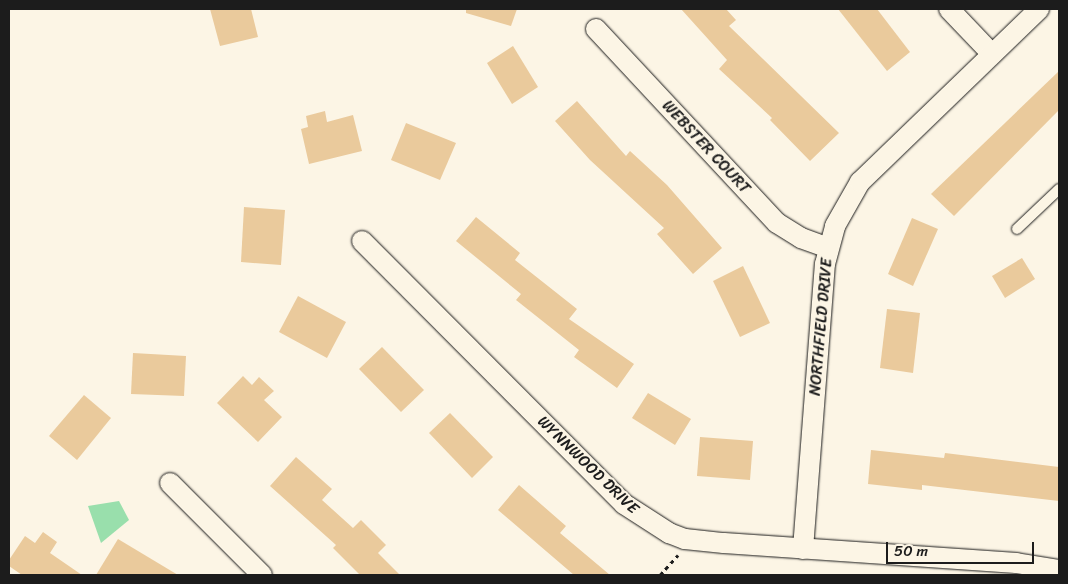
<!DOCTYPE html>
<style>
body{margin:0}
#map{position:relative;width:1068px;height:584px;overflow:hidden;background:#fcf5e5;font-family:Sriracha,sans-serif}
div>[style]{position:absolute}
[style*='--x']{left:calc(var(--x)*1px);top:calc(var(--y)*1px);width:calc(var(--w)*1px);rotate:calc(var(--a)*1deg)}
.green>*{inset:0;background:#99dfac}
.building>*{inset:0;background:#eaca9c}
.path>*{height:3px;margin-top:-1.5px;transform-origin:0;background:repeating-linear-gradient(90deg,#1c1c1c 0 4px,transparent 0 8px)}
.roads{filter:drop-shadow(0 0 1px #1c1c1c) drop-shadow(0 0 1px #1c1c1c)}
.service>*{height:10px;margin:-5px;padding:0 5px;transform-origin:5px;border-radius:5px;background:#fcf5e5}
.minor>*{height:20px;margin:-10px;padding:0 10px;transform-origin:10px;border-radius:10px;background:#fcf5e5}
span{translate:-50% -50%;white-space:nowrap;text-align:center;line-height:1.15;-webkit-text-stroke:4px #fcf5e5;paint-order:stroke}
.street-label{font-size:16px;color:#1c1c1c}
.frame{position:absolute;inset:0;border:10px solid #1c1c1c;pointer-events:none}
.scale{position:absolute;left:886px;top:542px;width:148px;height:22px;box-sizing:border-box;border:2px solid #1c1c1c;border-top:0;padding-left:6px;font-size:15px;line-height:18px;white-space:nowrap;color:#1c1c1c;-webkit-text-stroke:4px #fcf5e5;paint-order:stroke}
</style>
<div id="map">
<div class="green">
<i style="clip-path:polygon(119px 501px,129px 520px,101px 543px,88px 506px)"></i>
</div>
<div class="building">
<i style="clip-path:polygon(210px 9px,251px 9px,258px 37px,220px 46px)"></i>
<i style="clip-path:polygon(466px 9px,517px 9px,511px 26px,466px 13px)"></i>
<i style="clip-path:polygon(681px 9px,726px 9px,736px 20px,729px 26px,839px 133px,810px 161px,770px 120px,772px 118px,719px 69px,727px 60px)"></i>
<i style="clip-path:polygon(838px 9px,877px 9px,910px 52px,887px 71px)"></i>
<i style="clip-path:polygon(513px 46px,538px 87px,512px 104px,487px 63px)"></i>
<i style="clip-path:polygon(1059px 71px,1059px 110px,954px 216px,931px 194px)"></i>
<i style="clip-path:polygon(577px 101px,626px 156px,630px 151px,667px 185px,722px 248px,693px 274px,657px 234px,664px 228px,590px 160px,555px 121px)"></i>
<i style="clip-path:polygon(325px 111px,327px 122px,353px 115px,362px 151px,309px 164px,301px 129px,308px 127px,306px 116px)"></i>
<i style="clip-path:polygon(406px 123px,456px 143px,440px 180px,391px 160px)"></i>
<i style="clip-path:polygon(244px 207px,285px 210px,281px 265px,241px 262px)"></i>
<i style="clip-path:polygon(476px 217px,520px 253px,515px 260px,577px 309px,569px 319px,634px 364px,617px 388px,574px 357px,579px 350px,516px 300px,521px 294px,456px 241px)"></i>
<i style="clip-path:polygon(912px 218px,938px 229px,913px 286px,888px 274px)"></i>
<i style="clip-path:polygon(1022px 258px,1035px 279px,1005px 298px,992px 276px)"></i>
<i style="clip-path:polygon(743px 266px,770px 323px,740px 337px,713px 281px)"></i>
<i style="clip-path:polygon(298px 296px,346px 322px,327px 358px,279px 332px)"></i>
<i style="clip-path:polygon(887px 309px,920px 313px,913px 373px,880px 368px)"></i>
<i style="clip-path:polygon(382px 347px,424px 390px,401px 412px,359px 369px)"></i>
<i style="clip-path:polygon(133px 353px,186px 356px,184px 396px,131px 394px)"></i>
<i style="clip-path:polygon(243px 376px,252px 385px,259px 377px,274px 391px,264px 400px,282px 417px,258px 442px,217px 403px)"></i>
<i style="clip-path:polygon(648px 393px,691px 419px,675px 445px,632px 418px)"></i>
<i style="clip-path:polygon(84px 395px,111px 418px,77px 460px,49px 436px)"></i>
<i style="clip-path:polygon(450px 413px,493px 457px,472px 478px,429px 433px)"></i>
<i style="clip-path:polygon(700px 437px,753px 441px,750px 480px,697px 476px)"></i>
<i style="clip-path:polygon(871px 450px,944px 458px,945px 453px,1059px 467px,1059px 501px,922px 485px,922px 490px,868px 484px)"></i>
<i style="clip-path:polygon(296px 457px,332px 489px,322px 500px,353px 528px,361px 520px,386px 545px,378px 553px,400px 575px,360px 575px,333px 548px,336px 545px,270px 486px)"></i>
<i style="clip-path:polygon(519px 485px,566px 526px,560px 533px,610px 575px,574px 575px,498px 510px)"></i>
<i style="clip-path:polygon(43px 532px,57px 542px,50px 553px,82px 575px,22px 575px,9px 566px,9px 560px,25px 536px,35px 543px)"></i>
<i style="clip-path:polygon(118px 539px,178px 575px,96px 575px)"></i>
</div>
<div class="path">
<i style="--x:660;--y:575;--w:27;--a:-48"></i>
</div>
<div class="roads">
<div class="service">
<i style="--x:1017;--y:229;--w:58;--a:-43.6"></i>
</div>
<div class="minor">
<i style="--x:949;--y:9;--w:62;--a:46.3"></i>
<i style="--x:596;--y:29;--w:265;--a:47"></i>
<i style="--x:777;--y:223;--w:28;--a:32"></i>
<i style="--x:801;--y:238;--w:29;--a:20"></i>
<i style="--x:362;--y:241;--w:371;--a:45.1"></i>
<i style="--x:624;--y:504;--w:54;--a:32.8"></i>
<i style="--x:669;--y:533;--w:17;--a:21"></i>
<i style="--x:685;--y:539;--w:39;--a:6"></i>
<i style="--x:724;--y:543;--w:293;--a:3.9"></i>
<i style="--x:1016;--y:563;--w:44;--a:9.2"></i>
<i style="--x:170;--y:483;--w:130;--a:45"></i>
<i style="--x:803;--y:549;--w:286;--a:-85.6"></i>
<i style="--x:825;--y:264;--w:39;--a:-75"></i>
<i style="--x:835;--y:226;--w:51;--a:-60.4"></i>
<i style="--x:860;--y:182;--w:249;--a:-44"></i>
</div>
</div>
<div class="street-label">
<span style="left:706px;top:147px;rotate:47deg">WEBSTER COURT</span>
<span style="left:821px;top:327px;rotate:-85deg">NORTHFIELD DRIVE</span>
<span style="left:588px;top:465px;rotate:44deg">WYNNWOOD DRIVE</span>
</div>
<div class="frame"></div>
<div class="scale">50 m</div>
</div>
